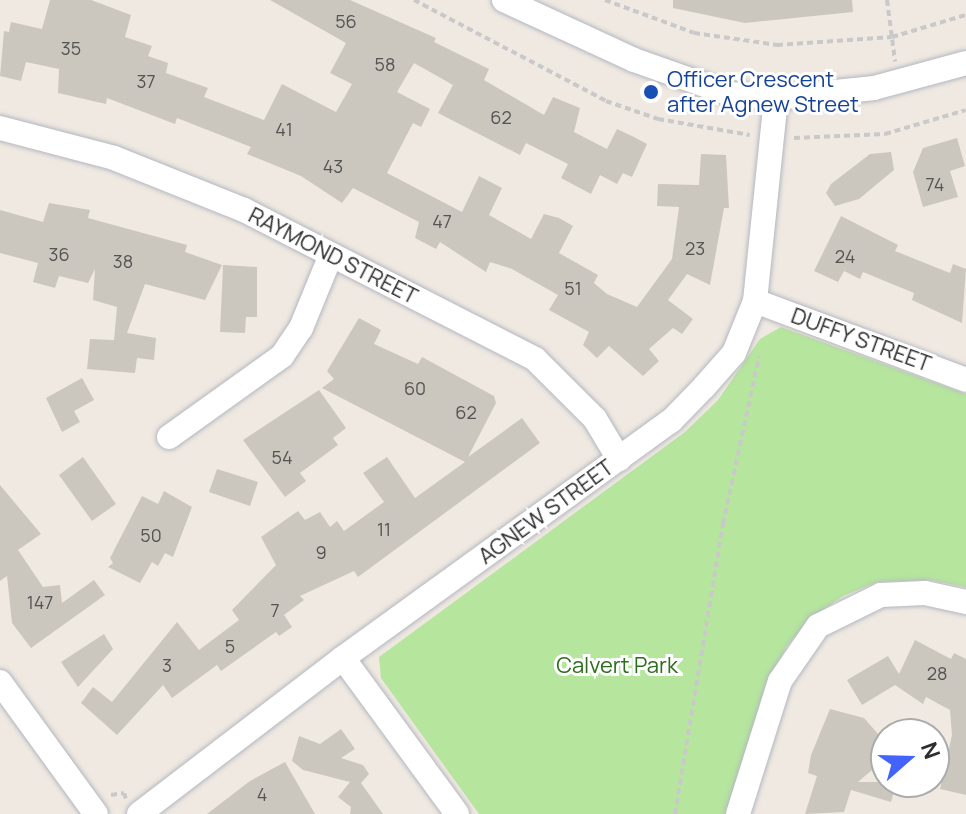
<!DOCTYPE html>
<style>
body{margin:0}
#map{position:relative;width:966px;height:814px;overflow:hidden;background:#efe9e1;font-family:Manrope,sans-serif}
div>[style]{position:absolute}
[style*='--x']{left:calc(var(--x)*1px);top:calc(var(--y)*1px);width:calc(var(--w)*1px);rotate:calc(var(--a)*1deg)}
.green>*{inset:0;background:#b6e59e}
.building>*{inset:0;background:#cbc7bf}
.path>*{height:4px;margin-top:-2px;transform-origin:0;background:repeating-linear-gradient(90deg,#c9c9c9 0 6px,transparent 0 10px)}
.roads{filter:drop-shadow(0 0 2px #b4b7c1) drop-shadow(0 0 2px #b4b7c1)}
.street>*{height:24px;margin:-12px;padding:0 12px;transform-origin:12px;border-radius:12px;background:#fff}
.dots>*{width:22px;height:22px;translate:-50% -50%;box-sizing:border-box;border:4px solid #fff;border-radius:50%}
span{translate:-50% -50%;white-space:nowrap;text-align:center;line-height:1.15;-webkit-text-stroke:6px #fff;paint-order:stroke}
.number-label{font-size:18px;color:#555452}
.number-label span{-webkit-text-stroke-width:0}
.transit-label{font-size:22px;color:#164399}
.left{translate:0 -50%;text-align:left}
.street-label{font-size:22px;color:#2e2e2e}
.park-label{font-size:22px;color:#2c6e1b}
.north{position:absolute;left:870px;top:718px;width:80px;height:80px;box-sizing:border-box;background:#fff;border:2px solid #ababab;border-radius:50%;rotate:70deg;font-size:22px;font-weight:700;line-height:32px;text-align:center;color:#2e2e2e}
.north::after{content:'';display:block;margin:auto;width:28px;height:36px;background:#4264fb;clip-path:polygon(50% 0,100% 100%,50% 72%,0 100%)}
</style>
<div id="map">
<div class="green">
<i style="clip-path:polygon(781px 327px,966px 394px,966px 587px,929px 580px,877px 582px,843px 596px,811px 618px,787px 646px,769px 681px,726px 814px,479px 814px,381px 678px,379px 657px,685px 432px,718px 400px,760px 339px)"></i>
</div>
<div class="building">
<i style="clip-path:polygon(50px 0,91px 0,131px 15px,125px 37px,152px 46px,148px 56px,168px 63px,166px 73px,208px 88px,204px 97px,264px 120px,282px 84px,336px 112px,352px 84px,330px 73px,346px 43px,270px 0,350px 0,436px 38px,434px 42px,489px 69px,484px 80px,544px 115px,553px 97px,580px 108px,574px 132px,607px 149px,617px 129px,634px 137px,647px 144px,632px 177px,623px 173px,617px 184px,600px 175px,591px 194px,561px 178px,568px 164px,526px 143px,520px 155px,438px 113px,453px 85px,414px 63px,397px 92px,430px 109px,421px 127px,413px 123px,387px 173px,462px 212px,479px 176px,502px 188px,489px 215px,531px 239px,544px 214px,559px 218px,573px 226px,559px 253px,598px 275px,594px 283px,607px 294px,637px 307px,672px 259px,679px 207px,657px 206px,658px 184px,699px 185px,701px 154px,726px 155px,729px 208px,724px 208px,710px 285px,687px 274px,668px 300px,693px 319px,682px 334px,673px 328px,649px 349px,659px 361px,643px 376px,609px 346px,597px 358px,583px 345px,589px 332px,549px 310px,558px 295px,512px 269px,490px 262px,486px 272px,440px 242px,436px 249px,415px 238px,419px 222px,353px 188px,342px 203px,301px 176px,247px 154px,251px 147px,177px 118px,175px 124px,107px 98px,106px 104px,58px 93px,59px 69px,26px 62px,21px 81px,0 76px,4px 31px,9px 32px,11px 22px,42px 29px)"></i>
<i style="clip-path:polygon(673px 0,852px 0,853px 12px,745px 23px,673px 8px)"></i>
<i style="clip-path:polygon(957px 138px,965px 166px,950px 171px,958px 197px,923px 207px,913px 172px,923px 148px)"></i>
<i style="clip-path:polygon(891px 152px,894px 170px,859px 199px,835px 206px,826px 193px,831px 184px,870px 154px)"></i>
<i style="clip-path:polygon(49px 203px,90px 210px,88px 218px,187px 245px,185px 252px,222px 265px,205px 300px,145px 284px,127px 333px,156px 338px,154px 360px,137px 358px,135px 373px,87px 369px,90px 339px,114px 340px,117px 307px,93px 300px,95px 269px,88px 283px,59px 276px,55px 288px,33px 282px,38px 263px,0 253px,0 210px,43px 222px)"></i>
<i style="clip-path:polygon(841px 216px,898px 245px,895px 251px,950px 273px,953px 264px,966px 269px,962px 323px,912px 300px,914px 293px,863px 272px,860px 279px,844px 271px,838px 282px,814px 271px)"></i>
<i style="clip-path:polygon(223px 265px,257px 267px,257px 317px,246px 317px,245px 333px,220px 332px)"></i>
<i style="clip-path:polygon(359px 318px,381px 330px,374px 344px,418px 364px,422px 357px,494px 396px,496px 403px,468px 457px,522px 418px,540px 443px,358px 577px,354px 571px,300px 596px,304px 600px,284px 615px,292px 627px,279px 636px,276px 632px,221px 671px,217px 665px,172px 698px,163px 685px,117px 735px,81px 703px,93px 687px,112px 702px,177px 622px,199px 650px,239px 620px,232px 610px,276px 565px,261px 537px,298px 511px,305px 520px,320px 512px,330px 527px,337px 521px,344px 531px,384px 502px,363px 473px,387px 457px,415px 498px,465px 462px,322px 388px,334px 379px,327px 371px)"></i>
<i style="clip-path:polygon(82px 378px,94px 400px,74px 411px,80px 422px,62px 432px,46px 398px)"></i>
<i style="clip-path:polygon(319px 390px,346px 428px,333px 438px,338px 445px,300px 473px,306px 481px,285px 497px,243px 440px)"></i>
<i style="clip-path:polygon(83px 457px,116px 504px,92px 521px,59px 475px)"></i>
<i style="clip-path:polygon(217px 469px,258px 482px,250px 506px,209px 492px)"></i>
<i style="clip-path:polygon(0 485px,41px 534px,18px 550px,43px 587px,60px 585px,62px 603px,94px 580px,105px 595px,31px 648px,12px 623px,7px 576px,0 581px)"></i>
<i style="clip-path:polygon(164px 491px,192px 507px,173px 557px,165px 553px,158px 566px,152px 562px,140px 583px,108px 567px,113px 563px,110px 558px,142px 496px,158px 504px)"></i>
<i style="clip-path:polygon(104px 634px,113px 649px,78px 687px,61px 662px)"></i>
<i style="clip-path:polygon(915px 640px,951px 659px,954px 653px,966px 659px,966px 795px,940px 789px,952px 735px,950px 710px,926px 697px,923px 704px,895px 685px,862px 705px,847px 680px,888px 656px,899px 674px)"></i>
<i style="clip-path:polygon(830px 709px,864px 718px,886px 743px,886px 758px,858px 782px,897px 782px,891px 802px,851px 790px,844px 812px,805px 814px,817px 776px,808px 773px,811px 755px)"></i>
<i style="clip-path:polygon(341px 729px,355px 749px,341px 758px,363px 765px,369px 774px,361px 783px,383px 814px,350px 814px,351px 807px,338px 797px,350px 782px,303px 770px,292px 761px,299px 736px,320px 744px)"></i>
<i style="clip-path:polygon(285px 762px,315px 814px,207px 814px,250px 781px)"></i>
</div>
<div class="path">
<i style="--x:414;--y:0;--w:217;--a:27.7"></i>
<i style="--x:606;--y:101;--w:55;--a:19.1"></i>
<i style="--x:658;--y:119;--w:93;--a:9.9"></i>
<i style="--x:605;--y:0;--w:95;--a:20.3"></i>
<i style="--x:694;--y:33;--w:84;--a:8.2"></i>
<i style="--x:777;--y:45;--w:115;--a:-4"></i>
<i style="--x:892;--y:37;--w:77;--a:-16.6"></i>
<i style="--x:887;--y:0;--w:62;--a:82.5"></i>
<i style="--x:794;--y:138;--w:91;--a:-2.5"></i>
<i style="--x:885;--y:134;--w:84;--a:-16.5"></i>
<i style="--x:111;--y:795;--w:13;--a:-9"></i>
<i style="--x:124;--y:793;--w:6;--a:72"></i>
<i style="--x:675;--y:814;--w:294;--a:-80.6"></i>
<i style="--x:723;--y:524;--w:172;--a:-77.9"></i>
</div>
<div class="roads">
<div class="street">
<i style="--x:504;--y:0;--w:143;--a:24.8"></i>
<i style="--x:634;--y:60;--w:102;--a:19.5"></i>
<i style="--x:730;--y:94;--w:46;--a:5"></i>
<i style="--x:776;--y:98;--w:99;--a:-5.8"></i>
<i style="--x:874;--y:88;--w:95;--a:-15.2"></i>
<i style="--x:0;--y:128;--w:118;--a:14.7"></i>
<i style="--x:114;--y:158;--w:140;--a:21.8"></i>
<i style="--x:244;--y:210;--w:327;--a:27.1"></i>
<i style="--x:535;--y:359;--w:85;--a:45"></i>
<i style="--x:595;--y:419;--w:47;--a:59"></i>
<i style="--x:755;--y:301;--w:225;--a:20.5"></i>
<i style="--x:169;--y:437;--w:139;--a:-35.6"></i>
<i style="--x:282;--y:356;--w:34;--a:-56"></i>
<i style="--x:301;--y:328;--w:79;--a:-67.7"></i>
<i style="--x:343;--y:658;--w:193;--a:53.8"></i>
<i style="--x:0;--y:682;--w:163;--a:54"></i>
<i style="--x:139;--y:814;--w:257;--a:-37.4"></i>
<i style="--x:343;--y:658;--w:405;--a:-35.9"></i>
<i style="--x:671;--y:421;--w:47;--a:-45.9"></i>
<i style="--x:704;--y:387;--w:45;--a:-48.6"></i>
<i style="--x:734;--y:353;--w:56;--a:-68"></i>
<i style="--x:755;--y:301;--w:204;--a:-84.1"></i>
<i style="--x:738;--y:814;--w:139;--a:-72.5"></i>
<i style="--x:780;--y:681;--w:67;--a:-55.4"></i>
<i style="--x:818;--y:626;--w:70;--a:-26.2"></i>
<i style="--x:881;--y:595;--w:44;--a:-2.6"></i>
<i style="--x:925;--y:593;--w:42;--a:12.4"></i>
</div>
</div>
<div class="dots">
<i style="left:651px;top:92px;background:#1a4fb4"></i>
</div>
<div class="number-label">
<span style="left:346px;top:21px">56</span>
<span style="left:71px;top:48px">35</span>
<span style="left:385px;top:64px">58</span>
<span style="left:146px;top:81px">37</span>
<span style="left:501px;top:117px">62</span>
<span style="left:284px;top:129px">41</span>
<span style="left:333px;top:166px">43</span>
<span style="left:935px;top:184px">74</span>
<span style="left:442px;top:221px">47</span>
<span style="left:695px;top:248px">23</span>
<span style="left:59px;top:254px">36</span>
<span style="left:845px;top:256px">24</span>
<span style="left:123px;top:261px">38</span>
<span style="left:573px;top:288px">51</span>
<span style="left:415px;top:388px">60</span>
<span style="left:466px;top:412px">62</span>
<span style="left:282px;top:457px">54</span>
<span style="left:384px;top:529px">11</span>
<span style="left:151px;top:535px">50</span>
<span style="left:321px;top:552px">9</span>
<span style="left:40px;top:602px">147</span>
<span style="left:275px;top:610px">7</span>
<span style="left:230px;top:646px">5</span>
<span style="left:167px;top:665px">3</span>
<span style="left:937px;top:673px">28</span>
<span style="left:262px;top:794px">4</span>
</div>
<div class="transit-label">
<span class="left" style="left:667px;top:92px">Officer Crescent<br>after Agnew Street</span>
</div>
<div class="street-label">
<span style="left:333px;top:256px;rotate:27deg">RAYMOND STREET</span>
<span style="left:861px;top:340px;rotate:20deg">DUFFY STREET</span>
<span style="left:546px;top:512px;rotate:-36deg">AGNEW STREET</span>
</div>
<div class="park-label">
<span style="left:617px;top:666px">Calvert Park</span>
</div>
<div class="north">N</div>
</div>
